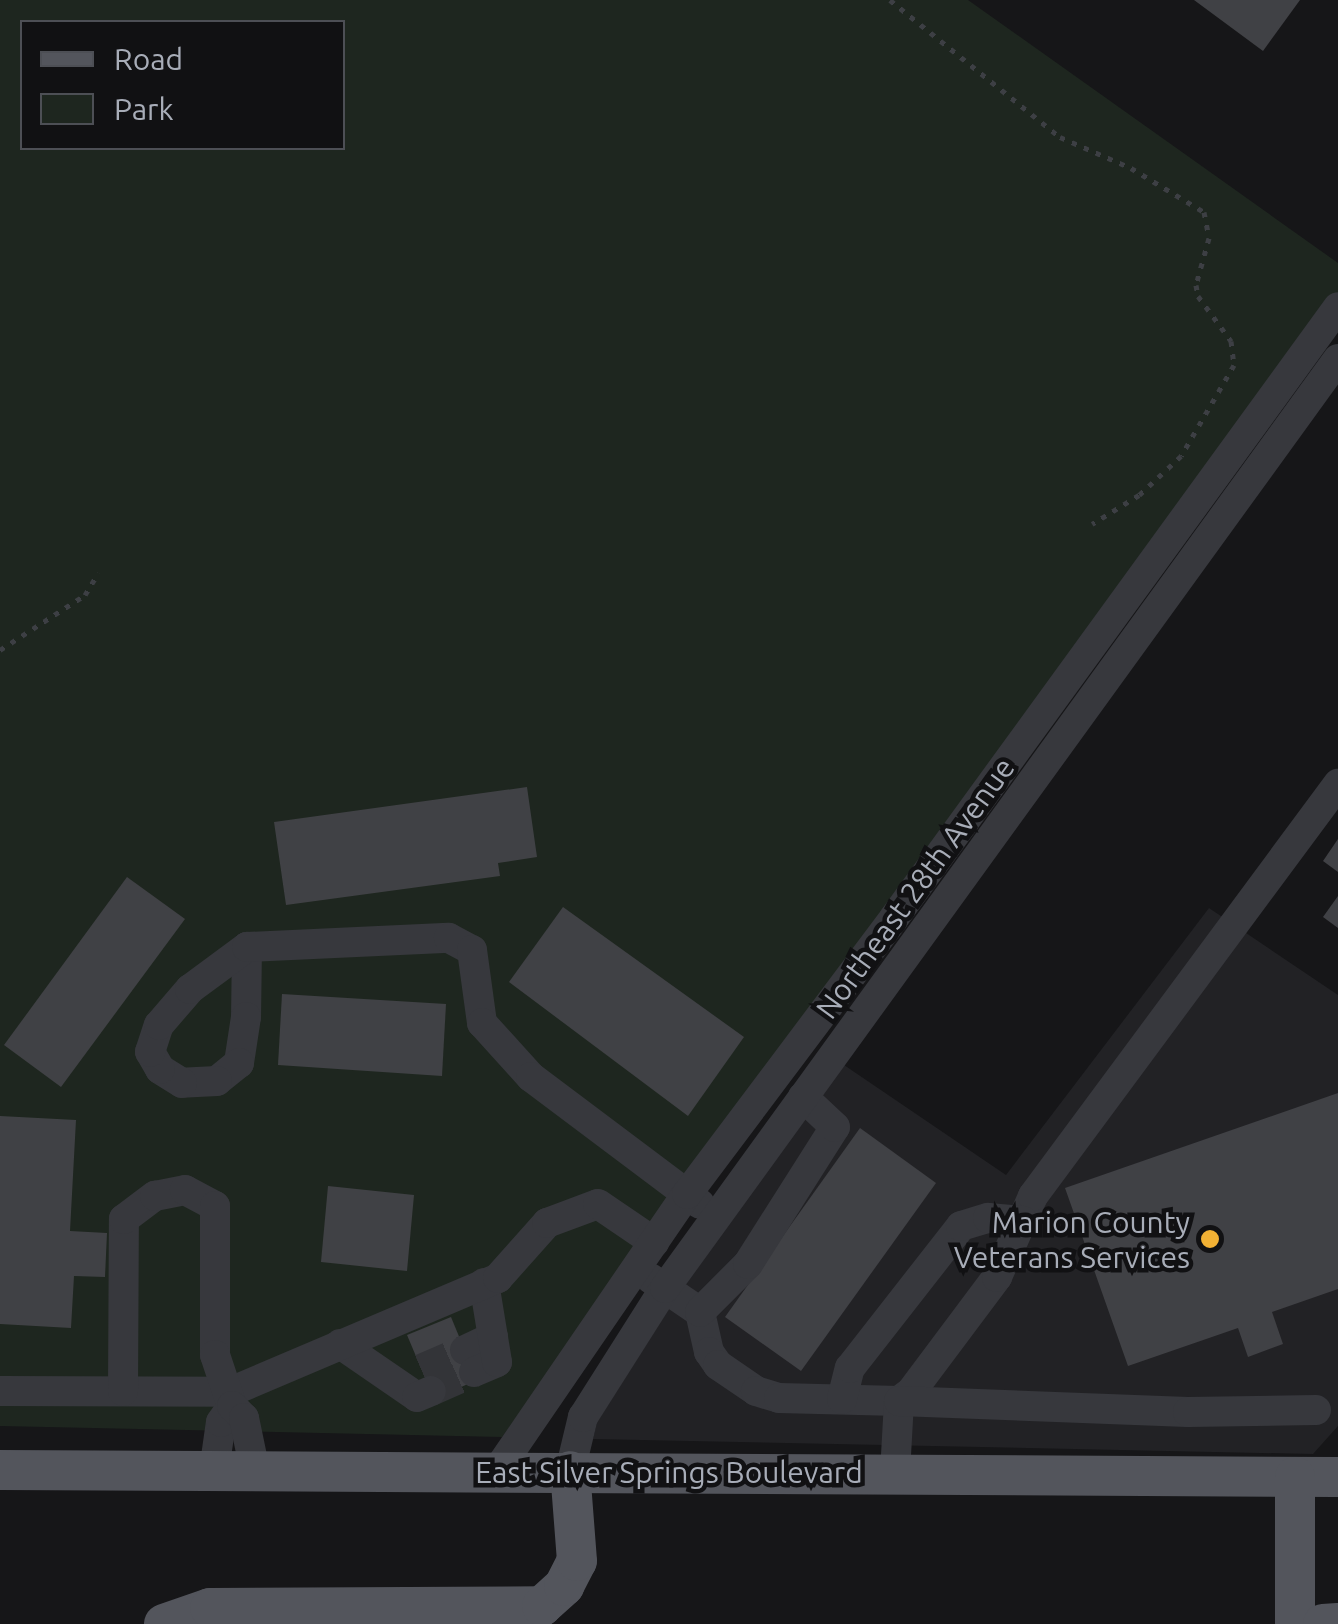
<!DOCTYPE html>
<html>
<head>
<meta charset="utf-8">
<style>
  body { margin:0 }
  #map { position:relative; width:1338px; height:1624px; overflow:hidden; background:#161618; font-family:Ubuntu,sans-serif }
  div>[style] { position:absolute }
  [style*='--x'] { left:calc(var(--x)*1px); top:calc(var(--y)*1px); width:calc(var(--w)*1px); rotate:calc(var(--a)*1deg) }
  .built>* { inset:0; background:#222225 }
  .green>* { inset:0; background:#1e261f }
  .building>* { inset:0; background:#404145 }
  .minor-tunnel>* { height:30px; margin-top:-15px; transform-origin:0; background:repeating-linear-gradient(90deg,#333438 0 30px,transparent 0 45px) }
  .path>* { height:5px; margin-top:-2.5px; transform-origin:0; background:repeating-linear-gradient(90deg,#3d3f44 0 5px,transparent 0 13px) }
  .minor>* { height:30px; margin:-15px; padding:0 15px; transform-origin:15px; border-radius:15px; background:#37383d }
  .major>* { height:40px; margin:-20px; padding:0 20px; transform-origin:20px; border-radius:20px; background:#53555c }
  .dots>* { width:28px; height:28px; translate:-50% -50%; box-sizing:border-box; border:5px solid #111113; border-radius:50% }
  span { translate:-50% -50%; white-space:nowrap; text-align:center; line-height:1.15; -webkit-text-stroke:9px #111113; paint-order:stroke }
  .street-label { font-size:30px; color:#a8adb8 }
  .poi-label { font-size:30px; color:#a8adb8 }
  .right { translate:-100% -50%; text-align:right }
  .legend { position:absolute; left:20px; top:20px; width:325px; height:130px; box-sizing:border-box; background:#111113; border:2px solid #4d4f55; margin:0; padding:12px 18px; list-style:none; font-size:30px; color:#a8adb8 }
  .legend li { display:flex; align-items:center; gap:20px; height:50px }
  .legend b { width:50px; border:2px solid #4d4f55 }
</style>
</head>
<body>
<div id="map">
  <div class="built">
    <i style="clip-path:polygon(1209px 908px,1338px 995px,1338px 1426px,1313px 1454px,593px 1439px,597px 1422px,677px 1296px,844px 1065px,1006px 1175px)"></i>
  </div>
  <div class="green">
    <i style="clip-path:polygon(evenodd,0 0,968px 0,1338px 263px,1338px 293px,502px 1437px,0 1426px,0 0,22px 22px,342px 22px,342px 148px,22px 148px,22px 22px)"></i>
  </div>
  <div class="building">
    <i style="clip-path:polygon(1194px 0,1300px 0,1263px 51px)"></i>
    <i style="clip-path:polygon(527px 787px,537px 857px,498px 863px,500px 876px,286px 905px,274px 822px)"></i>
    <i style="clip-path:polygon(1338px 839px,1338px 872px,1323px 861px)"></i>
    <i style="clip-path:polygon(127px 877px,185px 919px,61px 1087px,4px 1045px)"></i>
    <i style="clip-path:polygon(1338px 896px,1338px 928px,1323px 917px)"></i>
    <i style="clip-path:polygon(563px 907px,744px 1037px,688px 1116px,509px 982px)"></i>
    <i style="clip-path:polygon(282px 994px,446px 1004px,442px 1076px,278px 1065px)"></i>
    <i style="clip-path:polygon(1338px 1093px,1338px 1289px,1272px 1312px,1283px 1344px,1248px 1357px,1238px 1328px,1128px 1366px,1065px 1188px)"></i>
    <i style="clip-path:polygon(0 1116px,76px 1120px,70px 1231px,107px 1233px,105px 1277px,74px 1276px,71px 1328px,0 1324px)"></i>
    <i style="clip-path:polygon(860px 1128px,936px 1183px,801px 1371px,725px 1317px)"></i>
    <i style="clip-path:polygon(328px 1186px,414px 1195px,407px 1271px,321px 1262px)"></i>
    <i style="clip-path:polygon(451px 1317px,477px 1380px,434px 1399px,407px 1335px)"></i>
  </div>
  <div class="minor-tunnel">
    <i style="--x:421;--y:1369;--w:48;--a:-23.4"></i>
    <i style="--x:431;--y:1391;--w:47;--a:-23.8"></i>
  </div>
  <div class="path">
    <i style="--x:890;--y:0;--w:218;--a:38.9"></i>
    <i style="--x:1060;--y:137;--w:77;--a:23.6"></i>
    <i style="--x:1131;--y:168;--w:85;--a:31.1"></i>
    <i style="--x:1204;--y:212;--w:26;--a:79"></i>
    <i style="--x:1209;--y:238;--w:49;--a:105.5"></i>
    <i style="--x:1196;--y:285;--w:11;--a:80"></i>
    <i style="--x:1198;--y:296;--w:56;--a:53.7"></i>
    <i style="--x:1231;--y:341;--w:24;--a:83"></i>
    <i style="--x:1234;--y:365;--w:105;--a:120.2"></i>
    <i style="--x:1181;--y:456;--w:57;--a:137.1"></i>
    <i style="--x:1139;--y:495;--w:55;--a:148.3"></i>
    <i style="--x:0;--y:650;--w:101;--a:-32.9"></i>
    <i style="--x:85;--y:595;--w:26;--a:-59"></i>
  </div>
  <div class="minor">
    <i style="--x:247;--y:947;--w:70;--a:90.8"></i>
    <i style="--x:246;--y:1017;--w:47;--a:98.7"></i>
    <i style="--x:239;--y:1063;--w:28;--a:141"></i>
    <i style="--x:217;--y:1081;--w:35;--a:177"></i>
    <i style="--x:182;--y:1083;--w:26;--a:-148"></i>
    <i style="--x:160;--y:1069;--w:20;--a:-120"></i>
    <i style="--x:150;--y:1052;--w:28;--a:-72"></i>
    <i style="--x:159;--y:1025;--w:48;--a:-49.3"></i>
    <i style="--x:190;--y:989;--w:71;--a:-36.4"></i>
    <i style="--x:247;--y:947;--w:202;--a:-2.6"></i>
    <i style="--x:449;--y:938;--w:26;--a:28"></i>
    <i style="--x:472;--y:950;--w:74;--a:82.2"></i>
    <i style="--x:482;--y:1023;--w:73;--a:47.8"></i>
    <i style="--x:531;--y:1077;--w:211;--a:36.9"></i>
    <i style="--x:650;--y:1278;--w:60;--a:34.2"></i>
    <i style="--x:700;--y:1312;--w:41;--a:77.3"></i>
    <i style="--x:709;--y:1352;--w:16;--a:55"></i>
    <i style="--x:718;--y:1365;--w:46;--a:34.4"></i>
    <i style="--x:756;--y:1391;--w:24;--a:17"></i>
    <i style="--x:779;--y:1398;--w:120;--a:1.4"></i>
    <i style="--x:899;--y:1401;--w:15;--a:-37"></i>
    <i style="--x:911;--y:1392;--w:144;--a:-53.2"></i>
    <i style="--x:997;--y:1277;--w:89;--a:-66"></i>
    <i style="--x:1033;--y:1196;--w:513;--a:-53.49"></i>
    <i style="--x:700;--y:1312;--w:68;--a:-45"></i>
    <i style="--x:748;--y:1264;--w:162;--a:-57.6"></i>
    <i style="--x:835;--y:1127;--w:44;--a:-136.8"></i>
    <i style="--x:340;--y:1344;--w:93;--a:34.5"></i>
    <i style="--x:417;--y:1397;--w:15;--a:-23"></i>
    <i style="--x:465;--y:1350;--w:31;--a:-25"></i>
    <i style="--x:474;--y:1372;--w:25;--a:-23"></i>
    <i style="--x:497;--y:1362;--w:80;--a:-99.3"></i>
    <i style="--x:0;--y:1391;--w:230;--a:0.2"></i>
    <i style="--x:230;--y:1392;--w:291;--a:-23"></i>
    <i style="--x:498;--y:1278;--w:74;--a:-48.3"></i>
    <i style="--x:547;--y:1223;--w:54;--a:-20.4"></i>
    <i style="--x:598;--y:1204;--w:68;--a:34.2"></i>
    <i style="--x:123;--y:1391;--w:172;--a:-89.7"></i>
    <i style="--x:124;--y:1219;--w:39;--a:-37"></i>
    <i style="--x:155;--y:1196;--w:31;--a:-11"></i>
    <i style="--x:185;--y:1190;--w:34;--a:28"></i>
    <i style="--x:215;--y:1206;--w:149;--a:90"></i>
    <i style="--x:215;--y:1355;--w:54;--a:71.6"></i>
    <i style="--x:842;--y:1399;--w:32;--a:-76"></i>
    <i style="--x:850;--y:1368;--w:180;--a:-52"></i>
    <i style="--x:961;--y:1226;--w:28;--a:-17"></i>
    <i style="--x:988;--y:1218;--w:35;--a:5"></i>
    <i style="--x:214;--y:1471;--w:49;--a:-81.9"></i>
    <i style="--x:221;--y:1422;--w:19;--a:-55"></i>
    <i style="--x:232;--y:1406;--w:17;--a:45"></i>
    <i style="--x:244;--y:1418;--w:54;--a:78.3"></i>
    <i style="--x:497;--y:1471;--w:336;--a:-55.6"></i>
    <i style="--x:687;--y:1194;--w:345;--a:-53.1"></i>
    <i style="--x:894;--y:918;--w:755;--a:-53.99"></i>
    <i style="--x:570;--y:1471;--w:56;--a:-76.5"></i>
    <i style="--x:583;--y:1417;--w:153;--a:-57.6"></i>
    <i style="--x:665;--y:1288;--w:1147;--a:-54.08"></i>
    <i style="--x:895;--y:1473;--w:72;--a:-86.8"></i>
    <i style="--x:899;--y:1401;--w:289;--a:2.2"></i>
    <i style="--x:1188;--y:1412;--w:128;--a:-0.9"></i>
  </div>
  <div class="major">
    <i style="--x:0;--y:1470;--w:1338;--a:0.3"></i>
    <i style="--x:164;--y:1624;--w:49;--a:-19.2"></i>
    <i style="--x:210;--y:1608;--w:332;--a:-0.3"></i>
    <i style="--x:542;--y:1606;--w:30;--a:-42"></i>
    <i style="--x:564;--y:1586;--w:28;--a:-63"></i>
    <i style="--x:577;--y:1561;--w:90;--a:-94.4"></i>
    <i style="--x:1295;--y:1624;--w:147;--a:-90"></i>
    <i style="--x:1323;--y:1624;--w:15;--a:-4"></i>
  </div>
  <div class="dots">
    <i style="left:1210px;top:1239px;background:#f2b134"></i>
  </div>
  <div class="street-label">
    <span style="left:915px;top:888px;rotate:-54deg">Northeast 28th Avenue</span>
    <span style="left:669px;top:1472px">East Silver Springs Boulevard</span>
  </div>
  <div class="poi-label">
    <span class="right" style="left:1190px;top:1239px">Marion County<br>Veterans Services</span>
  </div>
  <ul class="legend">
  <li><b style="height:12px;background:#53555c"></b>Road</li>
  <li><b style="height:28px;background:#1e261f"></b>Park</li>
  </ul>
</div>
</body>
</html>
